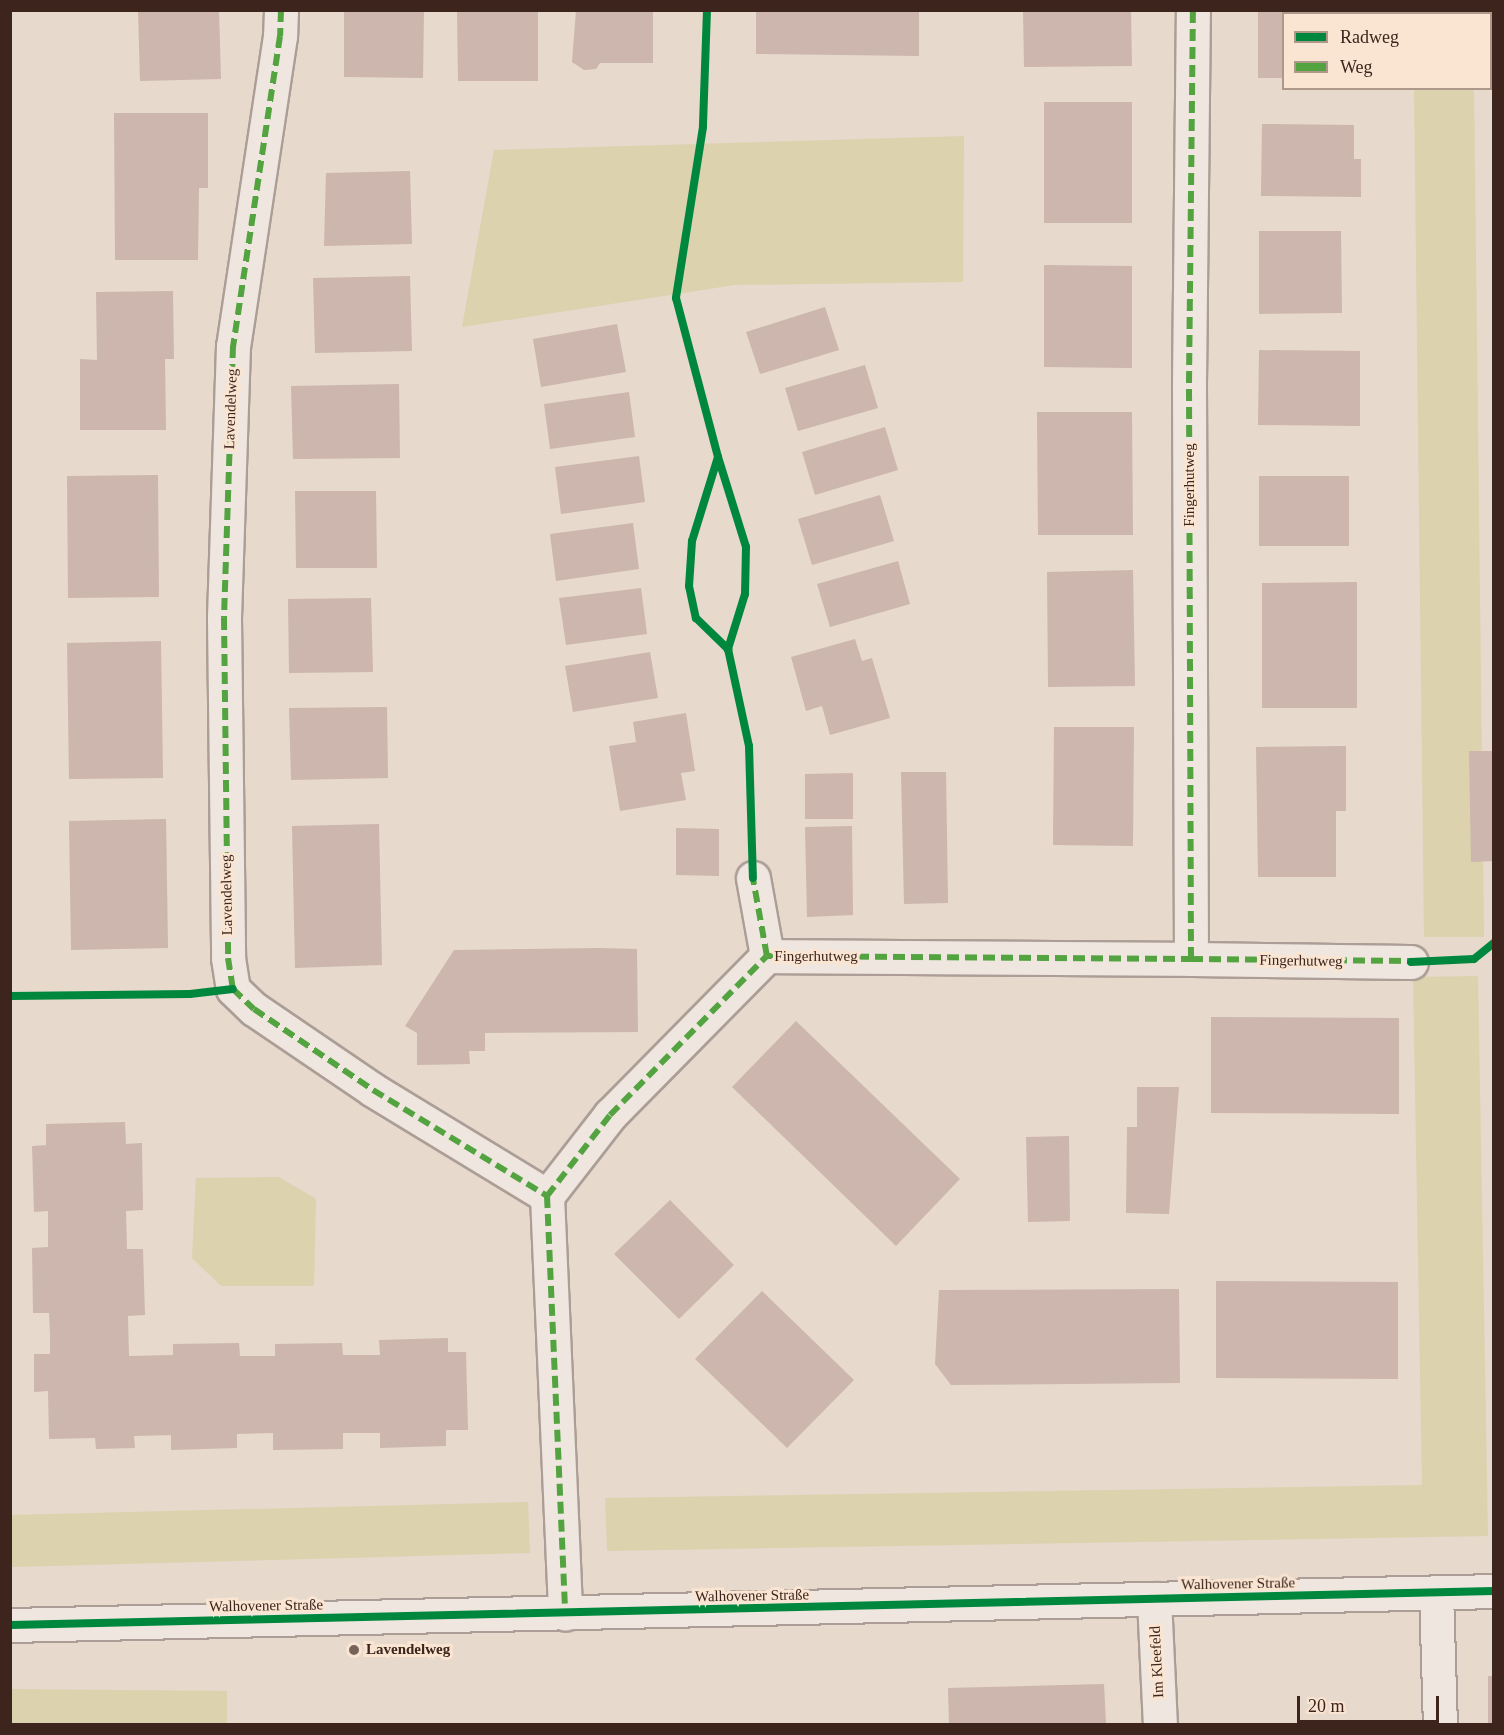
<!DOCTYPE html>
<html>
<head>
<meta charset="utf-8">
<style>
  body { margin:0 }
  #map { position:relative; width:1504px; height:1735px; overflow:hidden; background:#e7d9cc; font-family:"Times New Roman",serif }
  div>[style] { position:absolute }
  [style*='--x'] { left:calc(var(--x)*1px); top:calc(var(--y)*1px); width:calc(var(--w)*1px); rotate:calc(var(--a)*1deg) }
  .green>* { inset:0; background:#dcd2ad }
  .building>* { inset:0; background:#ccb6ad }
  .roads { filter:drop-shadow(2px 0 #ac9e96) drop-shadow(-2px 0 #ac9e96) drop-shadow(0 2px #ac9e96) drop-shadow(0 -2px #ac9e96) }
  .minor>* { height:33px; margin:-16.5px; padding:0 16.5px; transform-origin:16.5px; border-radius:16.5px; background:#efe7df }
  .quiet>* { height:6px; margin-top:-3px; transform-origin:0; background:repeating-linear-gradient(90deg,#54a341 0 12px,transparent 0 18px) }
  .cycleway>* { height:8px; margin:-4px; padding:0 4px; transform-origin:4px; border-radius:4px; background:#00873e }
  .dots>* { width:16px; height:16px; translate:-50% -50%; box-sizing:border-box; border:3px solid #f9e5d1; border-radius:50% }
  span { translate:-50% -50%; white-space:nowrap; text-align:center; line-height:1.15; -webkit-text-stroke:6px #f9e5d1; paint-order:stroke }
  .street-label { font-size:15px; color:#3d241c }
  .poi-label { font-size:15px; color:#3d241c; font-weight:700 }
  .left { translate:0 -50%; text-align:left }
  .frame { position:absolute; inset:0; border:12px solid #3d241c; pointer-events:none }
  .legend { position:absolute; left:1282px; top:12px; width:210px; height:78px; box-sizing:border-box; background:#f9e5d1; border:2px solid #ae9889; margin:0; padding:8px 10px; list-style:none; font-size:18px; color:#3d241c }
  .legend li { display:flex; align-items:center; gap:12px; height:30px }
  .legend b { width:30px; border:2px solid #ae9889 }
  .scale { position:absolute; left:1297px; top:1696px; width:142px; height:27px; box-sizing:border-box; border:3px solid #3d241c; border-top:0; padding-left:8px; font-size:18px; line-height:21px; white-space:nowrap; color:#3d241c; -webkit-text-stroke:4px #f9e5d1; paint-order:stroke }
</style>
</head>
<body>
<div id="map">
  <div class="green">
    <i style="clip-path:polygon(1413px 11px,1473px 11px,1473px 13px,1413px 13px)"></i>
    <i style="clip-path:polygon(1414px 89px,1474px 89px,1484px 937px,1424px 937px)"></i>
    <i style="clip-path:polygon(964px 136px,963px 282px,735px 285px,462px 327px,494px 150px)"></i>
    <i style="clip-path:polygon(1478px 976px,1488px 1536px,607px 1551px,605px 1498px,1422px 1485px,1413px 977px)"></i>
    <i style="clip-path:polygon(279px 1177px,316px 1199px,314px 1286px,221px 1286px,192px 1258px,196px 1178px)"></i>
    <i style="clip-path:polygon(528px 1502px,530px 1553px,11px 1567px,11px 1515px)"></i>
    <i style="clip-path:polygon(11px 1689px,227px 1691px,227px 1724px,11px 1724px)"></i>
  </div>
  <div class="building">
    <i style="clip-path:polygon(138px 10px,219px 10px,221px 79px,140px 81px)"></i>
    <i style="clip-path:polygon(344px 10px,424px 10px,423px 78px,344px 77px)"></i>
    <i style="clip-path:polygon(457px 10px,538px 10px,538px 81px,458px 81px)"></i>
    <i style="clip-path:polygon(576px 10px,653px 10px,653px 63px,600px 63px,596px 69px,584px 70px,572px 62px)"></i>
    <i style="clip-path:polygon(756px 10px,919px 10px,919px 56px,756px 54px)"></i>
    <i style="clip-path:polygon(1023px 10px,1131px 10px,1132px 66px,1024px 67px)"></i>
    <i style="clip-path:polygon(1258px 10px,1340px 10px,1340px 14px,1284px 14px,1284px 78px,1258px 78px)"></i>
    <i style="clip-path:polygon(1044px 102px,1132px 102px,1132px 223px,1044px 223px)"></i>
    <i style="clip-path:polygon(114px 113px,208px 113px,208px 188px,199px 188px,198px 260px,115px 260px)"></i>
    <i style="clip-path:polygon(1262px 124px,1354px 125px,1354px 159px,1361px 159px,1361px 197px,1261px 196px)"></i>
    <i style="clip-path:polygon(410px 171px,412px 244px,324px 246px,326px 173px)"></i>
    <i style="clip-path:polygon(1259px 231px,1341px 231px,1342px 313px,1259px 314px)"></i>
    <i style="clip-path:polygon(1044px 265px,1132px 266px,1132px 368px,1044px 367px)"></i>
    <i style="clip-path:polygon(410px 276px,412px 351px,315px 353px,313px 278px)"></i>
    <i style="clip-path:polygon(173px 291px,174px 359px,165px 359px,166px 430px,80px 430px,80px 359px,97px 360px,96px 292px)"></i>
    <i style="clip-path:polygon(825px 307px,839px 350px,760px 374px,746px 332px)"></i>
    <i style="clip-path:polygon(617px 324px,626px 372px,541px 387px,533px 339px)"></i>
    <i style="clip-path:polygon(1259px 350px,1360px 351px,1360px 426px,1258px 425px)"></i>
    <i style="clip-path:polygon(865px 365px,878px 408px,798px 431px,785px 388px)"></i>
    <i style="clip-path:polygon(399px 384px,400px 458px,293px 459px,291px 386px)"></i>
    <i style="clip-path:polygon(629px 392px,635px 437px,550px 449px,544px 404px)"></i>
    <i style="clip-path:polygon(1037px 412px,1132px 412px,1133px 535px,1038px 535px)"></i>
    <i style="clip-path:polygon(885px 427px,898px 470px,815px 495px,802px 452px)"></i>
    <i style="clip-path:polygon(639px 456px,645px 502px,561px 514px,555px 467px)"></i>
    <i style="clip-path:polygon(158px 475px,159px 597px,68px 598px,67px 476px)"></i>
    <i style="clip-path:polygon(1259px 476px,1349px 476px,1349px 546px,1259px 546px)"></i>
    <i style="clip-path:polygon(295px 491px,376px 491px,377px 568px,296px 568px)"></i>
    <i style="clip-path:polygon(880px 495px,894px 541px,812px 565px,798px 519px)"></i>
    <i style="clip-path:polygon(633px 523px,639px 569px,556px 581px,550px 534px)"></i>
    <i style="clip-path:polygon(898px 561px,910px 604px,830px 627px,817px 584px)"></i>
    <i style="clip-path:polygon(1133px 570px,1135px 686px,1048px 687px,1047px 572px)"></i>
    <i style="clip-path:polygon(1357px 582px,1357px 708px,1262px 708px,1262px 583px)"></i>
    <i style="clip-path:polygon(641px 588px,647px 634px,566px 645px,559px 598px)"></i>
    <i style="clip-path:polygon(371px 598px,373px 672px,289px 673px,288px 599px)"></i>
    <i style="clip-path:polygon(855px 639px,862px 661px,872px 658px,890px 718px,830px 735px,822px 706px,806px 711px,791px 657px)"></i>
    <i style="clip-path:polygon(161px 641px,163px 778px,69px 779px,67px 643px)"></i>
    <i style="clip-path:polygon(650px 652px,658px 698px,573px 712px,565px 666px)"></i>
    <i style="clip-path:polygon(387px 707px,388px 778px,291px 780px,289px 708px)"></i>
    <i style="clip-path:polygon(686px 713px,695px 771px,681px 773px,686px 800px,620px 811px,609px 746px,636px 742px,633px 722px)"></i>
    <i style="clip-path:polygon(1054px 727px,1134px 727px,1133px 846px,1053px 845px)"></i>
    <i style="clip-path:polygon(1346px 746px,1346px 811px,1336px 811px,1336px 877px,1258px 877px,1256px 747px)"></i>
    <i style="clip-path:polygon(1469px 751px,1494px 751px,1494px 861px,1471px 862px)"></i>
    <i style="clip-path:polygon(901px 772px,946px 772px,948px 903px,904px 904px)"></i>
    <i style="clip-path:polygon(853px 773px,853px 819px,805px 819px,805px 774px)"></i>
    <i style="clip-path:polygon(166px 819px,168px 948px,71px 950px,69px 821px)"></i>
    <i style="clip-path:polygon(379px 824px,382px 965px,295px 968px,292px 826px)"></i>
    <i style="clip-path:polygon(852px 826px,853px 915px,807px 917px,805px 827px)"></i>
    <i style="clip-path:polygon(676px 828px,719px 829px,719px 876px,676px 875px)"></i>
    <i style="clip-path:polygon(599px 948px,637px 949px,638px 1032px,485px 1033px,485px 1051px,469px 1051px,470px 1064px,417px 1065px,417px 1033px,405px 1026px,454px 950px)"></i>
    <i style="clip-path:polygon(1211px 1017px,1399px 1018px,1399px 1114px,1211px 1113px)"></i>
    <i style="clip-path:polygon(796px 1021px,960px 1179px,896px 1246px,732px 1087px)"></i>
    <i style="clip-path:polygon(1137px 1087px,1179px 1087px,1169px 1214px,1126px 1213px,1127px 1127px,1137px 1127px)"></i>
    <i style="clip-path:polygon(125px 1122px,126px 1144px,142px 1143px,143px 1210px,126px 1211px,127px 1249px,143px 1249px,145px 1315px,128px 1316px,129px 1356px,173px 1355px,173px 1344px,239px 1343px,240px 1356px,275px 1356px,275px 1344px,342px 1343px,343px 1355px,380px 1355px,379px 1340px,448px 1338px,448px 1352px,466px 1352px,468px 1430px,446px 1430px,446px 1446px,380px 1448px,380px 1433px,343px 1433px,343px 1449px,273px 1450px,273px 1433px,237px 1434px,237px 1448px,171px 1450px,171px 1435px,134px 1436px,135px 1448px,96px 1449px,95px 1438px,49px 1439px,48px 1391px,34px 1392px,34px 1354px,50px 1354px,50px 1335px,49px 1313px,33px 1313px,32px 1248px,48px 1247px,48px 1211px,34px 1212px,32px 1146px,46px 1145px,46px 1124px)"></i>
    <i style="clip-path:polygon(1069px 1136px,1070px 1221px,1028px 1222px,1026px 1137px)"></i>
    <i style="clip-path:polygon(670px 1200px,734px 1265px,679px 1319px,614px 1254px)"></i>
    <i style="clip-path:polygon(1216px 1281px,1398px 1282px,1398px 1379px,1216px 1378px)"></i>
    <i style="clip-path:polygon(1179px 1289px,1180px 1383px,951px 1385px,935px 1364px,939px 1290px)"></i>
    <i style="clip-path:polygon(762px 1291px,854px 1380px,787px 1448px,695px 1359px)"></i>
    <i style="clip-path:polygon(1488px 1676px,1494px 1676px,1494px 1724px,1488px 1724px)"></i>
    <i style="clip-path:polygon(1104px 1684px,1106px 1724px,949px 1724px,948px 1688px)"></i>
  </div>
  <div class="roads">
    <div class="minor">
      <i style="--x:281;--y:10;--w:26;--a:92"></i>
      <i style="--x:280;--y:36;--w:314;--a:98.6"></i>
      <i style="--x:233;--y:346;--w:272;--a:91.9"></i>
      <i style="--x:224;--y:618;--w:340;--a:89.3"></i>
      <i style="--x:228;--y:958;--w:31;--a:81"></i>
      <i style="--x:233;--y:989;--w:29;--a:44"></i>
      <i style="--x:254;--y:1009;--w:144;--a:34.2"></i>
      <i style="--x:373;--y:1090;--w:204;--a:31.3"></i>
      <i style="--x:547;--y:1196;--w:418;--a:87.5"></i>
      <i style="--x:753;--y:878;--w:79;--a:79.8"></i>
      <i style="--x:1191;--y:959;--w:220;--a:0.8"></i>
      <i style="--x:547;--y:1196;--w:103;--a:-52.1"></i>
      <i style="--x:610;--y:1115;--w:223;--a:-45.4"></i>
      <i style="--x:767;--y:956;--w:424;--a:0.4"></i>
      <i style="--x:1191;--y:959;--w:576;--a:-90.2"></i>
      <i style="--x:1189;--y:383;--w:373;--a:-89.4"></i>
      <i style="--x:1436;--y:1592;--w:132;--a:88.3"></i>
      <i style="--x:1154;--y:1599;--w:125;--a:87.3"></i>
      <i style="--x:10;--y:1625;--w:1484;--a:-1.31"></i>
    </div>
  </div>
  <div class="quiet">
    <i style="--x:281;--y:10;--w:26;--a:92"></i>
    <i style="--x:280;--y:36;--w:314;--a:98.6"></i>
    <i style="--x:233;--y:346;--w:272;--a:91.9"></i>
    <i style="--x:224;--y:618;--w:340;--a:89.3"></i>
    <i style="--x:228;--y:958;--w:31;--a:81"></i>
    <i style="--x:233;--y:989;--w:29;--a:44"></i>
    <i style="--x:254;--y:1009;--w:144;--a:34.2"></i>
    <i style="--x:373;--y:1090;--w:204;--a:31.3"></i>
    <i style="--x:547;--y:1196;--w:418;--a:87.5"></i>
    <i style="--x:752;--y:873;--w:84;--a:79.8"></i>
    <i style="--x:1191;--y:959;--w:225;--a:0.5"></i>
    <i style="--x:547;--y:1196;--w:103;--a:-52.1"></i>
    <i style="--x:610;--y:1115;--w:223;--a:-45.4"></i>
    <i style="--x:767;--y:956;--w:424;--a:0.4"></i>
    <i style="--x:1191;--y:959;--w:576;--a:-90.2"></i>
    <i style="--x:1189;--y:383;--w:373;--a:-89.4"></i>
  </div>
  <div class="cycleway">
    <i style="--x:707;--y:10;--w:117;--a:92"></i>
    <i style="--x:703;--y:127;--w:173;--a:99"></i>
    <i style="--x:676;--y:298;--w:164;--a:75.2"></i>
    <i style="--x:718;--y:457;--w:94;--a:72.7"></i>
    <i style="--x:746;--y:547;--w:47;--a:91.2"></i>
    <i style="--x:745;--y:594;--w:58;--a:107.2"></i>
    <i style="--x:728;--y:649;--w:99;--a:77.8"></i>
    <i style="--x:749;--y:746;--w:132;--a:88.3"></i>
    <i style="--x:718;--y:457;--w:88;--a:107.2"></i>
    <i style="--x:692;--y:541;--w:45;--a:93.8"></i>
    <i style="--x:689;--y:586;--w:33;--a:78"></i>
    <i style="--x:696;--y:618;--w:45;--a:44.1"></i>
    <i style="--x:1411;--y:962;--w:63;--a:-2.7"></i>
    <i style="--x:1474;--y:959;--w:26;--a:-39"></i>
    <i style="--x:10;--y:996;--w:180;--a:-0.6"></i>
    <i style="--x:190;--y:994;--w:43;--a:-6.6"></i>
    <i style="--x:10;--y:1625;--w:1484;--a:-1.31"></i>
  </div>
  <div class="dots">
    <i style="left:354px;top:1650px;background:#78635a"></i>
  </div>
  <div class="street-label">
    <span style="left:231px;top:409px;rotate:-88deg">Lavendelweg</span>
    <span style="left:1190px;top:485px;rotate:-90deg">Fingerhutweg</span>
    <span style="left:227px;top:895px;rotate:-91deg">Lavendelweg</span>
    <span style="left:816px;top:957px">Fingerhutweg</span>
    <span style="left:1301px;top:961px;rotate:1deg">Fingerhutweg</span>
    <span style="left:1238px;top:1584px;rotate:-1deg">Walhovener Straße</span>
    <span style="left:752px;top:1596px;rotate:-1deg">Walhovener Straße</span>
    <span style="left:266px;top:1606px;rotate:-1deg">Walhovener Straße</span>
    <span style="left:1157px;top:1662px;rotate:-93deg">Im Kleefeld</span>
  </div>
  <div class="poi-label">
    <span class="left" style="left:366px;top:1650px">Lavendelweg</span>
  </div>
  <div class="frame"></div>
  <ul class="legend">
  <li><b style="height:8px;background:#00873e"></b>Radweg</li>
  <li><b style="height:8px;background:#54a341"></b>Weg</li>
  </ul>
  <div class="scale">20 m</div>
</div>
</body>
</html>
